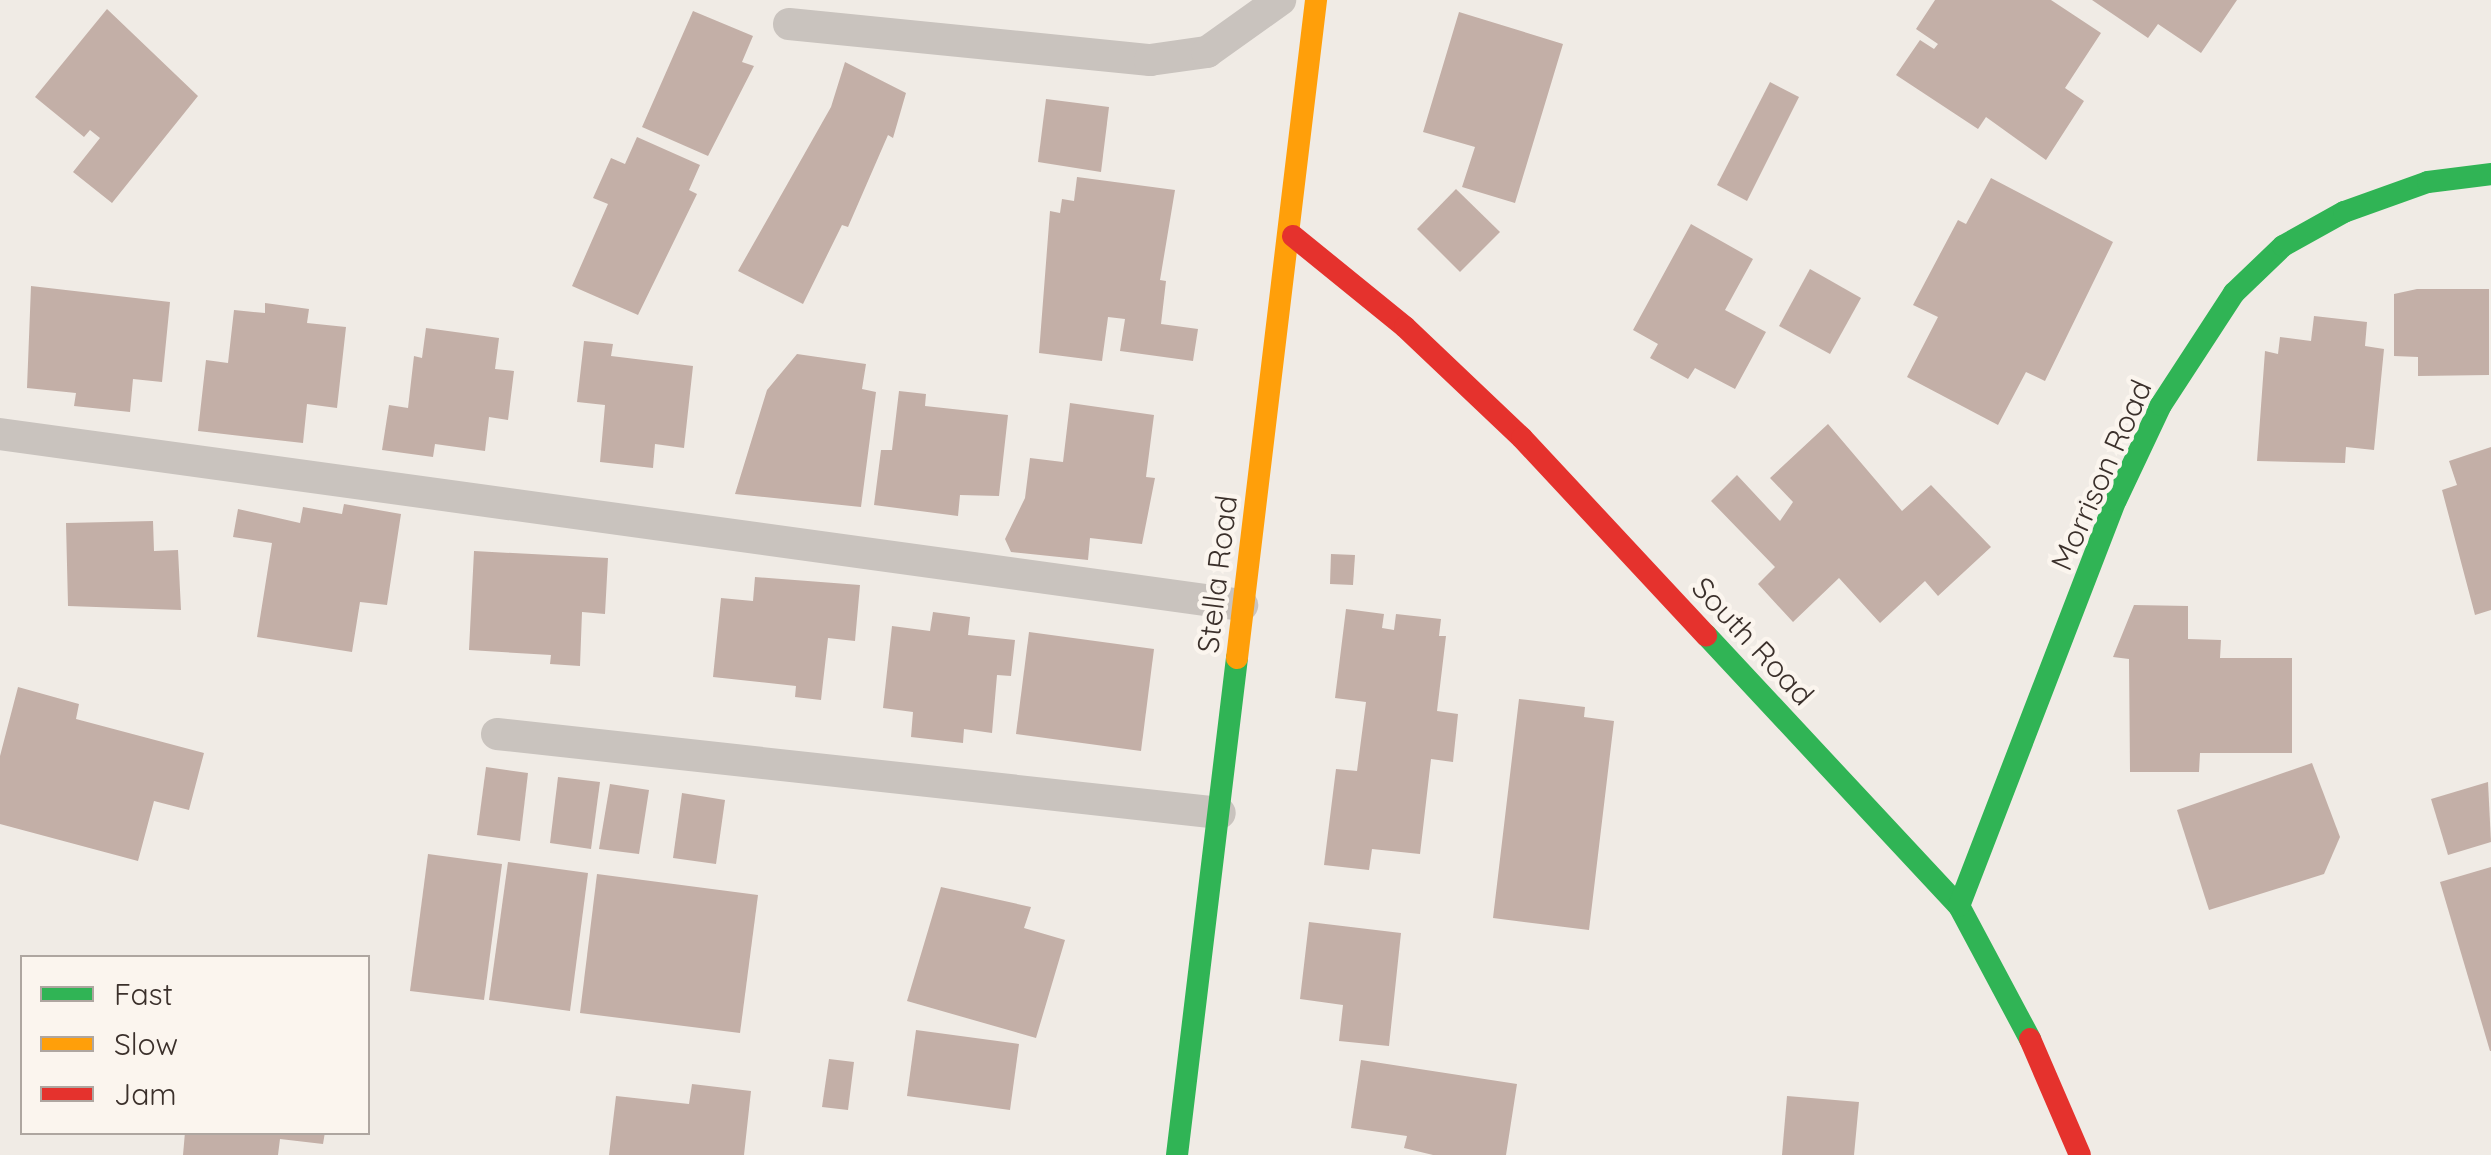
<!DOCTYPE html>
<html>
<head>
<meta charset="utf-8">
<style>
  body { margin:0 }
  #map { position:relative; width:2491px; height:1155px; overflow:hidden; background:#f0ebe5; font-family:Quicksand,sans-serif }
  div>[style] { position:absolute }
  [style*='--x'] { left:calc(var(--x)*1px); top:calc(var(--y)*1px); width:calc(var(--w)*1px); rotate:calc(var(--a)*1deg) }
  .building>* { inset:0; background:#c3afa7 }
  .lane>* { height:32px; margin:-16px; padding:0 16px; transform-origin:16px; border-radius:16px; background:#c9c3be }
  .fast>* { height:22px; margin:-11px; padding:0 11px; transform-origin:11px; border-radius:11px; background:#30b455 }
  .slow>* { height:22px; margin:-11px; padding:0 11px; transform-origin:11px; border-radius:11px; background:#ff9f0a }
  .jam>* { height:22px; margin:-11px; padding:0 11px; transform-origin:11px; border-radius:11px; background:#e5322d }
  span { translate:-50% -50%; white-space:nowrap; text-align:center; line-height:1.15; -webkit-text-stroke:9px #fbf5ee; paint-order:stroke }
  .street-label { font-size:30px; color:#3b302b }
  .legend { position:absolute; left:20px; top:955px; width:350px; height:180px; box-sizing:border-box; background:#fbf5ee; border:2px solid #aea6a0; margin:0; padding:12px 18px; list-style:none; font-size:30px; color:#3b302b }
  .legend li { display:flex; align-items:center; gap:20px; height:50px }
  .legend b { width:50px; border:2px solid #aea6a0 }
</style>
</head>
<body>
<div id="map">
  <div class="building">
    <i style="clip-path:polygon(1935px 0,2051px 0,2101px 33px,2065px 88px,2084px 101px,2046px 160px,1986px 117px,1978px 129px,1896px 75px,1920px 40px,1934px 49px,1938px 44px,1916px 29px)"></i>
    <i style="clip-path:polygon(2092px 0,2237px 0,2201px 53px,2158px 24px,2148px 38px)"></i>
    <i style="clip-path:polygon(107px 9px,198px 96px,112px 203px,73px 172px,100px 138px,90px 130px,84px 137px,35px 97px)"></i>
    <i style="clip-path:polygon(693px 11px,753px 36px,742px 62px,754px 66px,708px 156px,642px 127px)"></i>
    <i style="clip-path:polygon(1459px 12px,1563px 44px,1515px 203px,1462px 187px,1475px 147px,1423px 132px)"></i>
    <i style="clip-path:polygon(845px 62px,906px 93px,893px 138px,888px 135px,848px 227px,842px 225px,803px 304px,738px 271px,831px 107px)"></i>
    <i style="clip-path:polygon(1770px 82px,1799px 97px,1747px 201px,1717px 185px)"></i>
    <i style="clip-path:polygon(1046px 99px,1109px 107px,1101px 172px,1038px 162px)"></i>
    <i style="clip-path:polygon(637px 137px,700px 165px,689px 190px,697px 194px,638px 315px,572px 286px,608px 204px,593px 198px,611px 158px,625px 164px)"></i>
    <i style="clip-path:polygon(1077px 177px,1175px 190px,1160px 280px,1166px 281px,1161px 324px,1198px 329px,1193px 361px,1120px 351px,1125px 319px,1108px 317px,1102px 361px,1039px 353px,1050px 211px,1060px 213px,1062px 199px,1074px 201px)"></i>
    <i style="clip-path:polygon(1991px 178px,2113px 242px,2045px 381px,2026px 372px,1998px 425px,1907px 377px,1938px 317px,1913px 305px,1958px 220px,1966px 224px)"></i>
    <i style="clip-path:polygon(1456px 189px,1500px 232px,1460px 272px,1417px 229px)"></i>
    <i style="clip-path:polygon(1691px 224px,1753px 259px,1725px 310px,1766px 332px,1735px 389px,1695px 368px,1688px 379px,1650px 358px,1658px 344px,1633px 330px)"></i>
    <i style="clip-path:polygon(1810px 269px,1861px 298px,1830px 354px,1779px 326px)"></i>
    <i style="clip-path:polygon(31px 286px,170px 302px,162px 382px,133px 379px,130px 412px,74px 406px,76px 393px,27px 388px)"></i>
    <i style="clip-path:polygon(2417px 289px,2489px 289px,2489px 375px,2418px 376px,2418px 357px,2394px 356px,2394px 294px)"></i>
    <i style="clip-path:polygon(265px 303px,309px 309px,307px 323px,346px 327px,337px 408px,307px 404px,303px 443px,198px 431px,206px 360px,228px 363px,234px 310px,265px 313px)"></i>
    <i style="clip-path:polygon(2314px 316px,2367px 322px,2365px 346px,2384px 349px,2374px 450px,2346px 447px,2345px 463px,2257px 461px,2265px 351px,2278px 354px,2280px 337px,2311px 341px)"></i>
    <i style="clip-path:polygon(426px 328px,499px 338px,495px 369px,514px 371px,508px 420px,489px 417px,485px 451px,435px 444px,433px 457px,382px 450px,389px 405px,408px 408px,414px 356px,422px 358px)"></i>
    <i style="clip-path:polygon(584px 341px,613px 344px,611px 356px,693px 366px,684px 448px,655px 444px,653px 468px,600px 462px,605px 405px,577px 402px)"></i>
    <i style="clip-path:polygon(797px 354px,866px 364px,862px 389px,876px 392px,861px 507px,735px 494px,767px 390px)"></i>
    <i style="clip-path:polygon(899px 391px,926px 394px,925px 406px,1008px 415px,999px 496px,960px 495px,958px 516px,874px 505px,881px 450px,892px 450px)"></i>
    <i style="clip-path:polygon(1070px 403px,1154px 415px,1146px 477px,1155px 478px,1142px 544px,1090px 538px,1088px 560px,1011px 552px,1005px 539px,1025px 498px,1030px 458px,1063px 462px)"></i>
    <i style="clip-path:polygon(1828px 424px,1902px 511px,1931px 485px,1991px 547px,1938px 596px,1925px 581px,1880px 623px,1839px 578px,1793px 622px,1758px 584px,1775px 567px,1711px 501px,1737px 475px,1780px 521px,1793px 502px,1770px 478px)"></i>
    <i style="clip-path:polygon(2491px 447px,2491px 610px,2475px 615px,2442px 490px,2457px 485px,2449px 461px)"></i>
    <i style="clip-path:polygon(344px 504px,401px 514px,387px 605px,360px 602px,352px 652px,257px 637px,272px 543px,233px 537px,238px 509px,300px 523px,303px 507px,342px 514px)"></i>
    <i style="clip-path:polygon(153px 521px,154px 551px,178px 550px,181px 610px,68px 606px,66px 523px)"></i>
    <i style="clip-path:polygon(474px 551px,608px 558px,605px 614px,582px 612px,580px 666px,550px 664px,551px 655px,469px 650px)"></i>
    <i style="clip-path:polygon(1331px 554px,1355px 555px,1353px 585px,1330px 584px)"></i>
    <i style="clip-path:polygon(755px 577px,860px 585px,855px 641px,828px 638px,821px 700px,795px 697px,796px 686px,713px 677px,721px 598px,753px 601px)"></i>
    <i style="clip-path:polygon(2134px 605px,2188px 606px,2188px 639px,2221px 640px,2220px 658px,2292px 658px,2292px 753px,2200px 753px,2199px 772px,2130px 772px,2129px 659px,2113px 657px)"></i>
    <i style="clip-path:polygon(1346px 609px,1384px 614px,1382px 628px,1394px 630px,1396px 614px,1441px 619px,1439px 636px,1446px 636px,1437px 711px,1458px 714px,1453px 762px,1431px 759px,1420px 854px,1372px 849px,1369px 870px,1324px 865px,1336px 769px,1357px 771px,1366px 702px,1335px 698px)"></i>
    <i style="clip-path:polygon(933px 612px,970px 617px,968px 635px,1015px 640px,1011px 676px,997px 675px,992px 733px,964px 729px,963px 743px,911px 737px,913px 712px,883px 708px,892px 626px,930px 631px)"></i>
    <i style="clip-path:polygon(1029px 632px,1154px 649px,1141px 751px,1016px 734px)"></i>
    <i style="clip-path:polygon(18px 687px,79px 704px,76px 719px,204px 753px,189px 810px,154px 801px,138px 861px,0 824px,0 756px)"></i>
    <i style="clip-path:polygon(1519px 699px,1585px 707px,1584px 717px,1614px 721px,1589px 930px,1493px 918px)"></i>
    <i style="clip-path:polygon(2312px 763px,2340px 837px,2324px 874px,2209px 910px,2177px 810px)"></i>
    <i style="clip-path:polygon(486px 767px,528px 773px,520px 841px,477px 835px)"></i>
    <i style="clip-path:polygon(558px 777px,600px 782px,591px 849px,550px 843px)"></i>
    <i style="clip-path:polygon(2488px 782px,2491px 842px,2448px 855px,2431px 799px)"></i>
    <i style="clip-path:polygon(610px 784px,649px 790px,639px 854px,599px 849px)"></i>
    <i style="clip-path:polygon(682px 793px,725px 800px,716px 864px,673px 858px)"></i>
    <i style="clip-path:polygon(428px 854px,502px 864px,484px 1000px,410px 991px)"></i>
    <i style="clip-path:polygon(508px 862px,588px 873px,570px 1011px,489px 1000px)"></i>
    <i style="clip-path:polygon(2491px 867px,2491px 1051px,2490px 1051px,2440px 882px)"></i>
    <i style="clip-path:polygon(597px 874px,758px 895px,740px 1033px,580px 1013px)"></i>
    <i style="clip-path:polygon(941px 887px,1031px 907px,1024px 928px,1065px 940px,1036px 1038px,907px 1001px)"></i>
    <i style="clip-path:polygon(1309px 922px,1401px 933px,1389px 1046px,1339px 1041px,1343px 1005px,1300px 999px)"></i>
    <i style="clip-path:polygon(916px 1030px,1019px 1044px,1010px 1110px,907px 1096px)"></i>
    <i style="clip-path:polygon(829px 1059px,854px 1062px,848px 1110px,822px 1107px)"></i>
    <i style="clip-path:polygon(1361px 1060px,1517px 1084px,1506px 1155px,1433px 1155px,1404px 1148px,1407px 1136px,1351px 1128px)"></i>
    <i style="clip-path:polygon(692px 1084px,751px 1091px,744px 1155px,609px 1155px,616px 1096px,689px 1104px)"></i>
    <i style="clip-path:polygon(1787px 1096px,1859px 1102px,1854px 1155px,1782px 1155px)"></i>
    <i style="clip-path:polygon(185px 1132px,325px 1132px,323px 1144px,280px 1139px,278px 1155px,183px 1155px)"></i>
  </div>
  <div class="lane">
    <i style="--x:789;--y:24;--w:363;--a:5.7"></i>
    <i style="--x:1150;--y:60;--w:58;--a:-8"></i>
    <i style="--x:1207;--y:52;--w:90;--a:-35.5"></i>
    <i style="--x:0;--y:434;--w:1254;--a:7.84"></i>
    <i style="--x:497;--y:734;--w:727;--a:6.24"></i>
  </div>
  <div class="fast">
    <i style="--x:1706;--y:635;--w:371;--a:47"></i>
    <i style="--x:1959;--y:906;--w:151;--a:61.9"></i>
    <i style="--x:1959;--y:906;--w:435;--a:-68.9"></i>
    <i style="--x:2116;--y:500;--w:105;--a:-64.7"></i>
    <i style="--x:2161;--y:405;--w:134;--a:-56.9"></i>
    <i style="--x:2234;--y:293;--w:68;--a:-43.8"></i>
    <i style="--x:2283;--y:246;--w:70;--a:-29.1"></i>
    <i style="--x:2344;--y:212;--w:89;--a:-19.7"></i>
    <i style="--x:2428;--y:182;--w:64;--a:-7.2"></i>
    <i style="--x:1177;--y:1155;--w:501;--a:-83.12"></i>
  </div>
  <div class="slow">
    <i style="--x:1237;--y:658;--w:663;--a:-83.15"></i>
  </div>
  <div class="jam">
    <i style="--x:1293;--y:236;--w:144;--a:39.1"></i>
    <i style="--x:1405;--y:327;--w:161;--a:43.5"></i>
    <i style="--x:1522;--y:438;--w:270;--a:47"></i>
    <i style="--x:2030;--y:1039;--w:126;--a:66.7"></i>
  </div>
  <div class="street-label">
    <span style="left:2101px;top:475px;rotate:-66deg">Morrison Road</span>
    <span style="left:1217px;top:574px;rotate:-83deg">Stella Road</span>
    <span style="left:1753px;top:641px;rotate:47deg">South Road</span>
  </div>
  <ul class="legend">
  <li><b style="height:12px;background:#30b455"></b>Fast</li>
  <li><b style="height:12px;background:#ff9f0a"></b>Slow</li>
  <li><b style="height:12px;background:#e5322d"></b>Jam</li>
  </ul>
</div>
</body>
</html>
